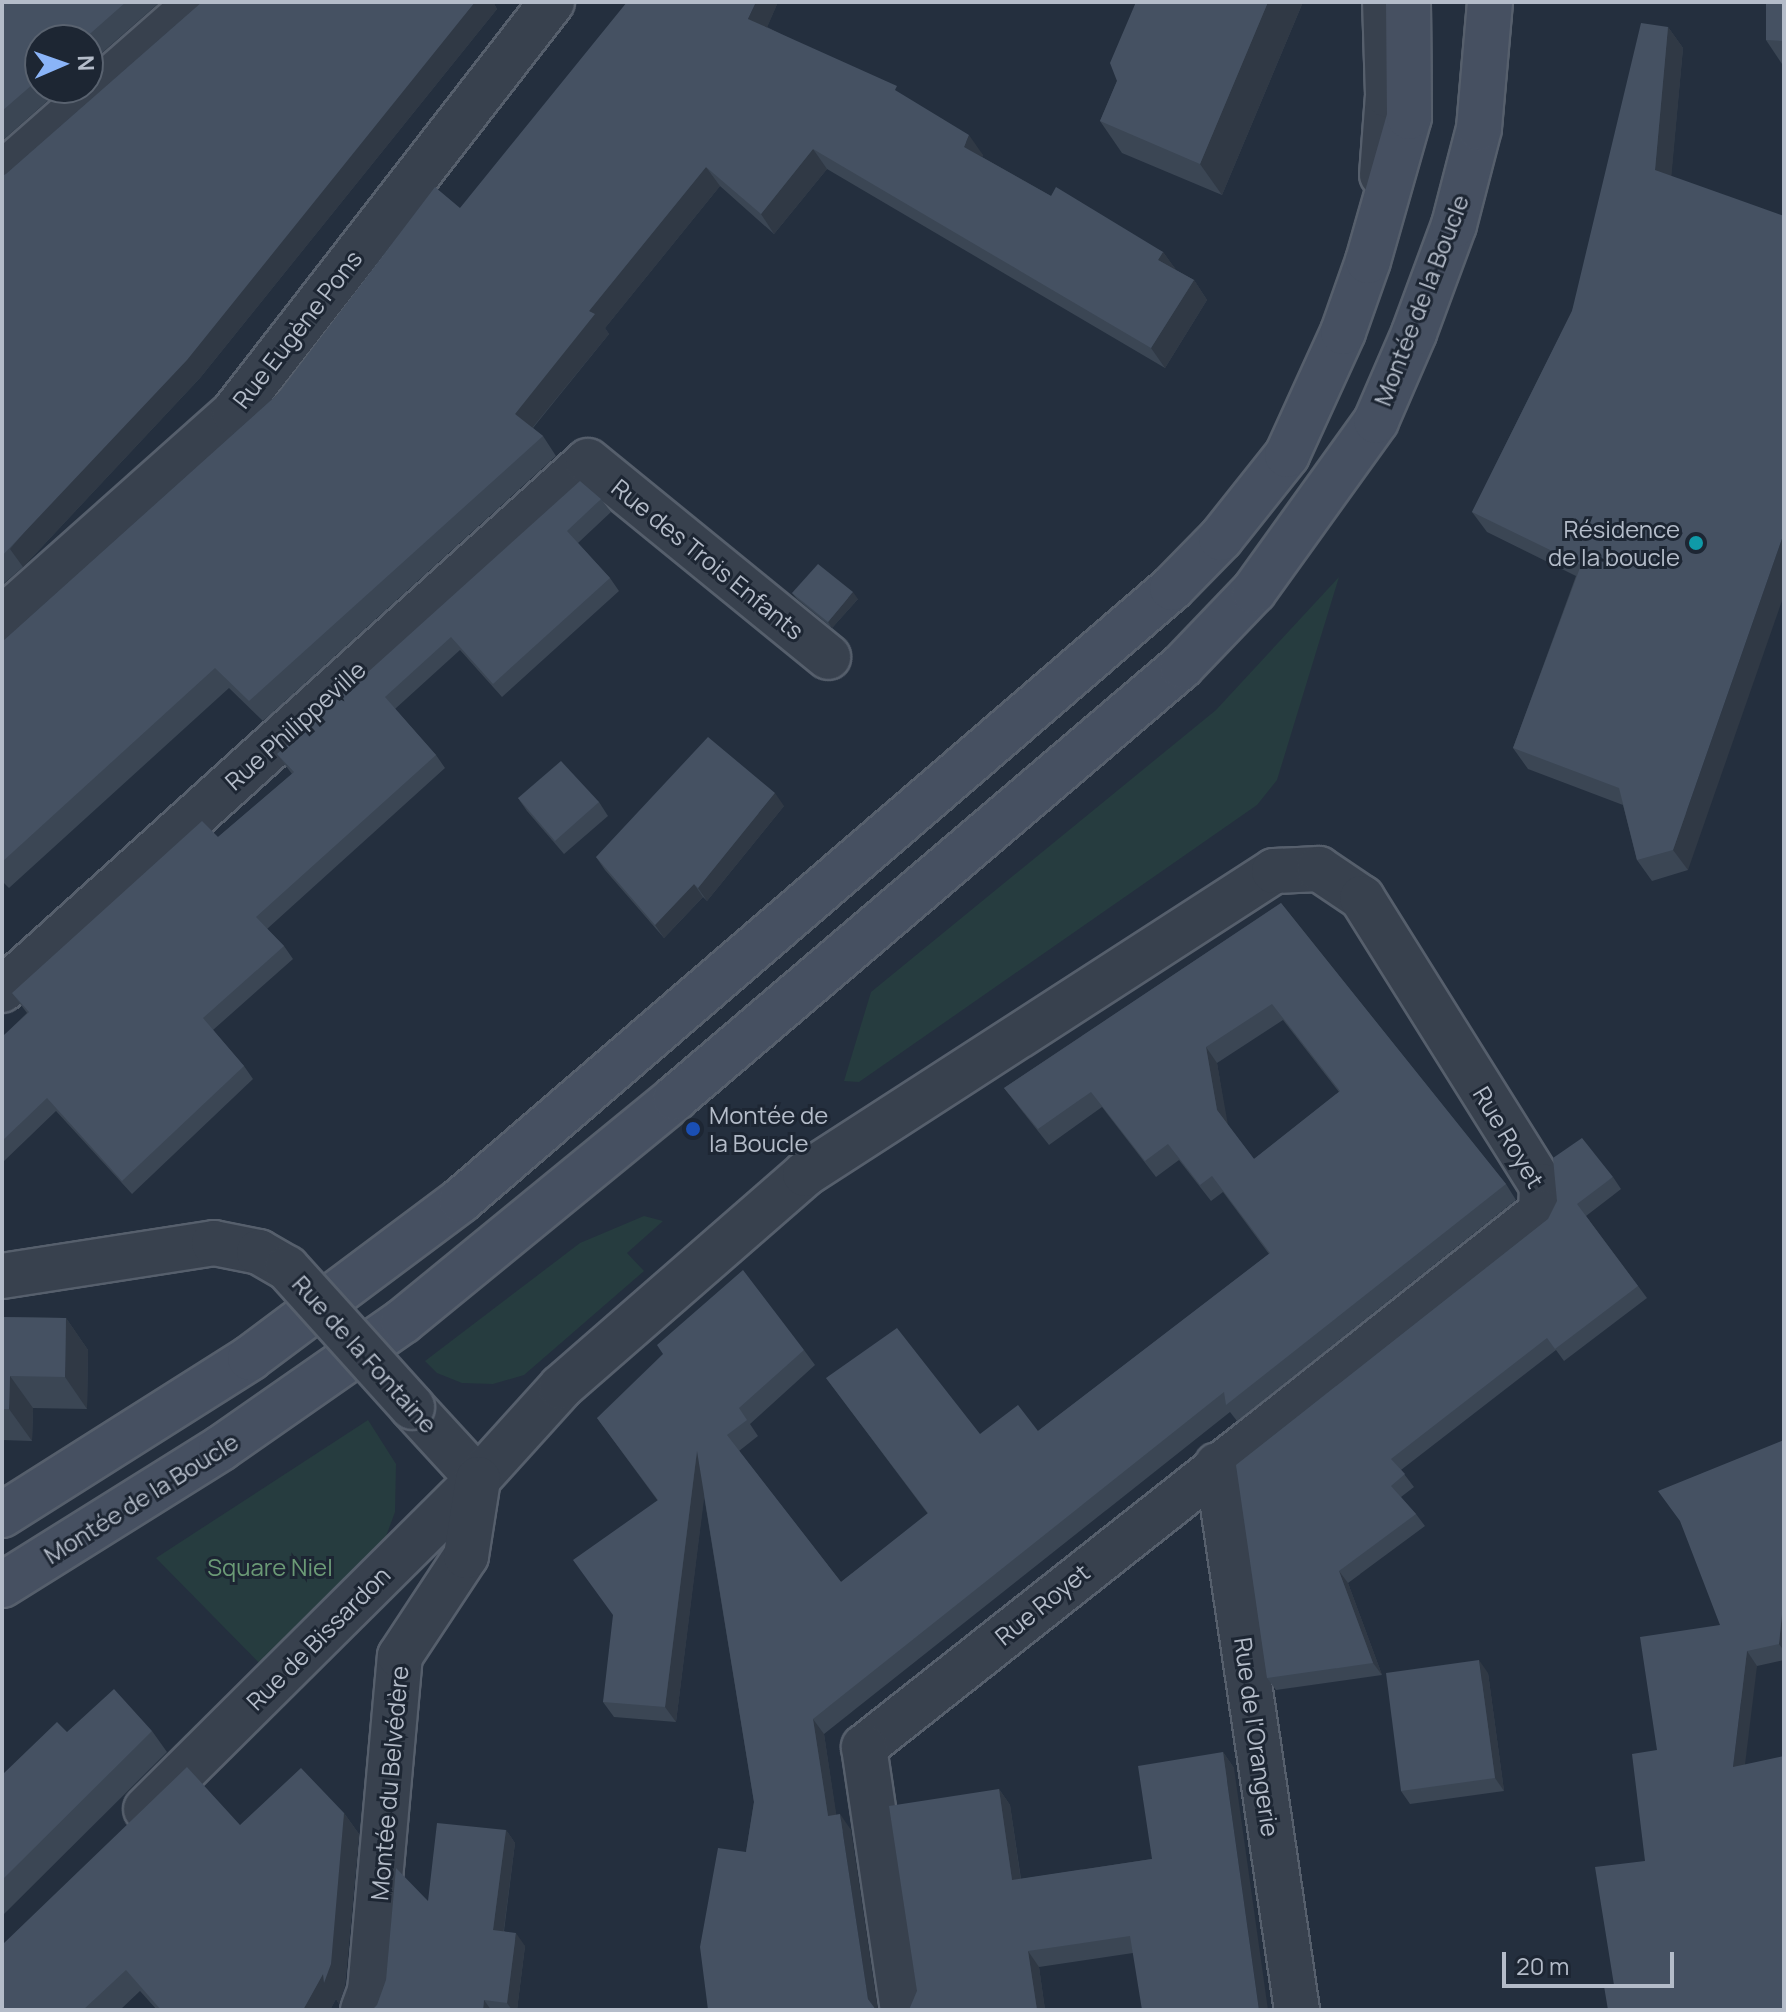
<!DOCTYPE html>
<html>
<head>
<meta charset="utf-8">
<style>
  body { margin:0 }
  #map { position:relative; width:1786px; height:2012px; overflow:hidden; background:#242f3e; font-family:Manrope,sans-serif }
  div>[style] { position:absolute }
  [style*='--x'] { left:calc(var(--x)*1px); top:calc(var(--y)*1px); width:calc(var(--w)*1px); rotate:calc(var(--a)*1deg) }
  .green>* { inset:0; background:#263c3f }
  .roads { filter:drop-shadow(2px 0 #565f6c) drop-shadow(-2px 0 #565f6c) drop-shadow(0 2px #565f6c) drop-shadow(0 -2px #565f6c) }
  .minor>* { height:44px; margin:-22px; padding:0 22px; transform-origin:22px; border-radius:22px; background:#38414e }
  .tertiary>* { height:44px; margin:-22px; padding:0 22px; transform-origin:22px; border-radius:22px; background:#38414e }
  .secondary>* { height:44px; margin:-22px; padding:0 22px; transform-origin:22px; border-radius:22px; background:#465061 }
  .bridges { filter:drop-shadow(2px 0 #565f6c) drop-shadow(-2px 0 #565f6c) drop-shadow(0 2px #565f6c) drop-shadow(0 -2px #565f6c) }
  .minor-bridge>* { height:44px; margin:-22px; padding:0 22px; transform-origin:22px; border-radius:22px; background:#38414e }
  .wall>* { inset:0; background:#3b4654 }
  .shaded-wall>* { inset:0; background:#303945 }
  .building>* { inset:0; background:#455162 }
  .dots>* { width:22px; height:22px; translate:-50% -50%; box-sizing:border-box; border:4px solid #1d2633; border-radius:50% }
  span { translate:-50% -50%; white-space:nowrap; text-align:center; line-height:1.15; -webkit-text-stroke:6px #1d2633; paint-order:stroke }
  .street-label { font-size:24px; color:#b4bcc9 }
  .poi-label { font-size:24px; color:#b4bcc9 }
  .right { translate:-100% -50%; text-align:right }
  .left { translate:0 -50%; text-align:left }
  .park-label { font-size:24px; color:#6b9a76 }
  .frame { position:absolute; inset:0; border:4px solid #b4bcc9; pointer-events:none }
  .north { position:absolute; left:24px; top:24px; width:80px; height:80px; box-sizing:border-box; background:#1d2633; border:2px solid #59626f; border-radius:50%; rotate:88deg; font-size:22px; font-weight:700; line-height:32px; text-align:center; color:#b4bcc9 }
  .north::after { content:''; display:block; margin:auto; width:28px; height:36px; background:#8ab4f8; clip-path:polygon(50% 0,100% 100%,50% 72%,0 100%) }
  .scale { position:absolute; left:1502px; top:1952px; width:172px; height:36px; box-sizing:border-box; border:4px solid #b4bcc9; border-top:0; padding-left:10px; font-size:24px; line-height:28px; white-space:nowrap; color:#b4bcc9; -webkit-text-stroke:6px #1d2633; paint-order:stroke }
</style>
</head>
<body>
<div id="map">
  <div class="green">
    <i style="clip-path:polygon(1339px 577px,1277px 780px,1257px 805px,859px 1082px,844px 1081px,871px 992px,1216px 710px)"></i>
    <i style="clip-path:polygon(644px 1216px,663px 1221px,627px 1253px,644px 1271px,524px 1375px,493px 1384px,462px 1383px,437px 1373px,425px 1361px,580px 1243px)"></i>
    <i style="clip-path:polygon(368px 1420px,396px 1464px,395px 1512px,385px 1539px,375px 1556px,264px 1668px,156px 1558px)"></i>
  </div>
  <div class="roads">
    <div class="minor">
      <i style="--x:2;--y:174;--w:261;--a:-41.3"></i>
      <i style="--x:2;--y:619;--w:311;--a:-41.7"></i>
      <i style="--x:234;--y:412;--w:519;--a:-52.2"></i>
      <i style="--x:2;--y:990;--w:789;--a:-42.07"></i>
      <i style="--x:588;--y:461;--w:310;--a:39.2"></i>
      <i style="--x:412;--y:1407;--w:98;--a:47.5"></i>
      <i style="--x:1217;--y:1465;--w:551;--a:81.65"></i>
      <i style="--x:146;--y:1809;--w:468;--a:-44.8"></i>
      <i style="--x:478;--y:1479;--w:124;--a:-47.9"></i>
      <i style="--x:561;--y:1387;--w:324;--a:-41.1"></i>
      <i style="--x:805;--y:1174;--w:558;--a:-32.86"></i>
      <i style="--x:1274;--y:871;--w:45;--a:-2.5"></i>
      <i style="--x:1319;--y:869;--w:52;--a:34"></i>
      <i style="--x:1362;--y:898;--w:340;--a:58"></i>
      <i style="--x:1542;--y:1186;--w:26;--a:92"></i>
      <i style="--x:1541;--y:1212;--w:863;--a:141.68"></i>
      <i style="--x:864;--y:1747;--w:266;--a:81.6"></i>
      <i style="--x:363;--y:2010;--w:20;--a:-70"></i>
      <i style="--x:370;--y:1991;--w:336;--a:-84.9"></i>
      <i style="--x:400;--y:1656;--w:120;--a:-56.6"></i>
      <i style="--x:466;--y:1556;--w:78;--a:-81.1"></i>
    </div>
    <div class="tertiary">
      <i style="--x:1382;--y:175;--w:80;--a:-85.7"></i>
      <i style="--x:1388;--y:95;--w:93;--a:-91.8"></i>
    </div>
    <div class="secondary">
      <i style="--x:2;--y:1515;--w:294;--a:-32.3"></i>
      <i style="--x:250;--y:1358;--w:264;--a:-36.8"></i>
      <i style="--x:461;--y:1200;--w:938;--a:-40.72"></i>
      <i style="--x:1172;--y:588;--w:70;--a:-45.6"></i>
      <i style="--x:1221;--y:538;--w:106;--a:-51.5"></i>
      <i style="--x:1287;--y:455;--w:135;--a:-65.5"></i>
      <i style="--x:1343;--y:332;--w:75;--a:-70.6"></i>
      <i style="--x:1368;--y:261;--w:150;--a:-74.1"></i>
      <i style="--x:1409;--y:117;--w:115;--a:-90.5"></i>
      <i style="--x:2;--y:1585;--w:258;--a:-32"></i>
      <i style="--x:221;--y:1448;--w:222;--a:-34.9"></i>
      <i style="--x:403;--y:1321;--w:352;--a:-39.3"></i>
      <i style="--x:675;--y:1098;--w:666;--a:-40.43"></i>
      <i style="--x:1182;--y:666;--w:104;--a:-46.2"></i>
      <i style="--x:1254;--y:591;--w:209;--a:-54.3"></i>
      <i style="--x:1376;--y:421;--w:96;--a:-66.6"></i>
      <i style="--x:1414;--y:333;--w:115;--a:-69.7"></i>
      <i style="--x:1454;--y:225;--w:100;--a:-75.5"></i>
      <i style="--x:1479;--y:128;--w:126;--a:-85"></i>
    </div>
  </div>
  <div class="bridges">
    <div class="minor-bridge">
      <i style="--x:2;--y:1276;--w:215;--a:-8.8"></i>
      <i style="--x:214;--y:1243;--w:46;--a:11.3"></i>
      <i style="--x:259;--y:1252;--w:32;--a:30"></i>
      <i style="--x:287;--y:1268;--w:187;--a:48"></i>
    </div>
  </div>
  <div class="wall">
    <i style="clip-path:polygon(2px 2px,160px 2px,88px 65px,88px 40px,40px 40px,40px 88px,62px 88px,2px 141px)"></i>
    <i style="clip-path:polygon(202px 2px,493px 2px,497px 9px,200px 378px,23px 567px,2px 585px,2px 176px,6px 174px)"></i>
    <i style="clip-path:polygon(778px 2px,767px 27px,904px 96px,983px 155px,982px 157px,1051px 196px,1163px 252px,1176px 270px,1194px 280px,1207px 300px,1165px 368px,827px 169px,774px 234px,720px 186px,605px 328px,609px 334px,533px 428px,543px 436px,556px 456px,263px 721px,229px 688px,9px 888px,2px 881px,2px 642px,278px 394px,460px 208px)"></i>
    <i style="clip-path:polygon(1136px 2px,1303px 2px,1222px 195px,1122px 153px,1100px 121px,1117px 81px)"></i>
    <i style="clip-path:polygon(1784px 2px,1784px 64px,1782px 64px,1766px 40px)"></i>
    <i style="clip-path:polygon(1668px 27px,1683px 48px,1671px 176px,1688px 870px,1652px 881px,1637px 860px,1623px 805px,1528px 769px,1513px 748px,1576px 576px,1487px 532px,1472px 512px,1572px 311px)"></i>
    <i style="clip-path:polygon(601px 499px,611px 512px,578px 543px,610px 578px,619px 591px,502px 697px,460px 650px,395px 709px,436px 755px,445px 768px,267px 929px,284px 946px,293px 959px,213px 1030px,244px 1066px,253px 1079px,132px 1194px,56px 1111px,2px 1163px,2px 1037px,27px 1013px,12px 993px,218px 837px,292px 774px,277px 754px)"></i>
    <i style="clip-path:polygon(792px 593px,858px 599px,832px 628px,797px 599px)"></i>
    <i style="clip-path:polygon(518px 798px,599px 802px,608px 816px,564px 854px,527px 811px)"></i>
    <i style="clip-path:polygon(784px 806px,707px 901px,703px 897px,664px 938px,605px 870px,596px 857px)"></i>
    <i style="clip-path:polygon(evenodd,1281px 903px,1506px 1184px,1516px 1200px,1237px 1421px,1230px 1412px,824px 1734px,836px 1815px,851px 1830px,746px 1852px,754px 1802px,704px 1496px,676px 1722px,614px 1717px,603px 1702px,658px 1501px,597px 1418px,804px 1350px,815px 1365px,750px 1424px,758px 1436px,739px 1451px,841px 1582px,928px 1514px,826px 1378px,980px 1434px,1038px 1431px,1269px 1254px,1223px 1192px,1211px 1201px,1179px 1160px,1156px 1177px,1102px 1107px,1049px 1145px,1004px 1088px,1281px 903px,1283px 1020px,1339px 1092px,1254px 1159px,1227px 1124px,1217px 1063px,1283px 1020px)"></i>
    <i style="clip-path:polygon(1613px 1177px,1621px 1189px,1586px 1216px,1647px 1298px,1564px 1361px,1556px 1350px,1401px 1470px,1414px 1487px,1401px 1497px,1416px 1514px,1425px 1526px,1348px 1583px,1382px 1675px,1276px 1690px,1267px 1678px,1236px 1465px,1548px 1219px)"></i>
    <i style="clip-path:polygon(2px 1317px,66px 1318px,88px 1350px,87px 1409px,33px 1408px,32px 1441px,2px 1440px)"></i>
    <i style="clip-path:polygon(1784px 1440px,1784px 1660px,1757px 1666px,1614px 1985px,1645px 1861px,1657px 1750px,1720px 1625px)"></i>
    <i style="clip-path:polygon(1488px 1673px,1504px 1791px,1410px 1804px,1401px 1791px)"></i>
    <i style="clip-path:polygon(152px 1731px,167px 1752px,2px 1916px,2px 1775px,67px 1732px)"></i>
    <i style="clip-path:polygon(1223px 1752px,1234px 1768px,1133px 1953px,1039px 1967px,1045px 2010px,909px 2010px,999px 1789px,1010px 1805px,1021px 1879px,1152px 1859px)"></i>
    <i style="clip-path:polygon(344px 1813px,359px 1834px,345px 1985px,339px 2004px,336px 1999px,330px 2010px,157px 2010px,140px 1991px,120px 2010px,2px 2010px,240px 1825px)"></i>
    <i style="clip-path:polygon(506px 1830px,515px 1843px,504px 1931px,525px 1946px,517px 2010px,372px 2010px,377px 2005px,386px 1980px,428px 1901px)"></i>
  </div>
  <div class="shaded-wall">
    <i style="clip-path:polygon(475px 2px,493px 2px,497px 9px,200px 378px,23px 567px,10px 549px)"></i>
    <i style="clip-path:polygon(756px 2px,778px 2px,762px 39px,748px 19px)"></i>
    <i style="clip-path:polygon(1268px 2px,1303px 2px,1222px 195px,1200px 164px)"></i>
    <i style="clip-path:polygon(1668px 27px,1683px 48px,1670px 191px,1655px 170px)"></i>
    <i style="clip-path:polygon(969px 135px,983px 155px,978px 167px,964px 147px)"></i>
    <i style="clip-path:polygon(813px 149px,827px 169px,774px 234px,761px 214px)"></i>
    <i style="clip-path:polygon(706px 167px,720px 186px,605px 328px,609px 334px,528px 433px,515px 414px,589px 311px)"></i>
    <i style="clip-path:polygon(1163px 252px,1177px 271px,1158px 260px)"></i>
    <i style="clip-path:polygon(1194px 280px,1207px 300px,1165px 368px,1151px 348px)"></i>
    <i style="clip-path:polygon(1784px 533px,1784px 595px,1688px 870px,1673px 850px)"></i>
    <i style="clip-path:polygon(853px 592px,858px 599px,832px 628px,828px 622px)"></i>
    <i style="clip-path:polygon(775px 793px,784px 806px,707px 901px,698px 888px)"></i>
    <i style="clip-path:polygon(694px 884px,703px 897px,664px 938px,655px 925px)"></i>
    <i style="clip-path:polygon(1206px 1047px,1217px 1063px,1228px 1125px,1217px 1110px)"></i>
    <i style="clip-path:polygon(66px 1318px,88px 1350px,87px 1409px,65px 1377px)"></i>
    <i style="clip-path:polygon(10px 1376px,33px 1408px,32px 1441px,9px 1409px)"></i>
    <i style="clip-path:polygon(697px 1451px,708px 1467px,676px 1722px,665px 1707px)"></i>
    <i style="clip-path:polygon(1339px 1571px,1348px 1583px,1382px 1675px,1373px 1663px)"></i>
    <i style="clip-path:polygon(1784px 1594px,1784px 1651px,1779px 1644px)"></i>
    <i style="clip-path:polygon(1747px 1651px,1757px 1666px,1743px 1781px,1733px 1767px)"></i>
    <i style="clip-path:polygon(1479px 1660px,1488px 1673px,1504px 1791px,1495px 1778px)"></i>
    <i style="clip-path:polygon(813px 1719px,824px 1734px,839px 1832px,828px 1816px)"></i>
    <i style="clip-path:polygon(1223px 1752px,1234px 1768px,1268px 2010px,1259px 2010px)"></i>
    <i style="clip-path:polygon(999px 1789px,1010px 1805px,1023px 1895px,1012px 1880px)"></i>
    <i style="clip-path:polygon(344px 1813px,359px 1834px,345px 1985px,339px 2004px,336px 1999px,330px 2010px,303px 2010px,323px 1974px)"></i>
    <i style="clip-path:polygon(840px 1814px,851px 1830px,878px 2010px,875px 2010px,868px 1999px)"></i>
    <i style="clip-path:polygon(506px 1830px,515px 1843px,502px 1943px,493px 1930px)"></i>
    <i style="clip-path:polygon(516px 1933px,525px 1946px,517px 2010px,512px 2010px,507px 2003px)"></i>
    <i style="clip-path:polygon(1028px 1951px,1039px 1967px,1045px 2010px,1037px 2010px)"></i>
    <i style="clip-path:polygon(484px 2000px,491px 2010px,483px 2010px)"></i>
  </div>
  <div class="building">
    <i style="clip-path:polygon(2px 2px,126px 2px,83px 40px,40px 40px,40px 78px,2px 111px)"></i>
    <i style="clip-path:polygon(202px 2px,475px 2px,187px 360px,2px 556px,2px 176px,6px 174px)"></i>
    <i style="clip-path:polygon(627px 2px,756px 2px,748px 19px,897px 86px,895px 90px,969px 135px,964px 147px,1051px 196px,1056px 187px,1163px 252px,1158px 260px,1194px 280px,1151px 348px,813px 149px,761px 214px,706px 167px,589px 311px,595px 314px,515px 414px,543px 436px,249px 701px,215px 668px,2px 862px,2px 642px,278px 394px,435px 187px,460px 208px)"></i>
    <i style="clip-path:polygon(1136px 2px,1268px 2px,1200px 164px,1100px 121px,1117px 81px,1110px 63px)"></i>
    <i style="clip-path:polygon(1766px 2px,1784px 2px,1784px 41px,1766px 40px)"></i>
    <i style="clip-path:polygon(1641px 23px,1668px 27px,1655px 170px,1784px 216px,1784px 533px,1673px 850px,1637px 860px,1619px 788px,1513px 748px,1581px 565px,1472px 512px,1572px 311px)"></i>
    <i style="clip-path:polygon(580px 481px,601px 499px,567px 531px,610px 578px,493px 684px,451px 637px,385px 697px,436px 755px,256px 917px,284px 946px,203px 1018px,244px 1066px,122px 1181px,47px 1098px,2px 1141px,2px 1037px,29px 1012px,12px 993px,202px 821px,218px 837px,294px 772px,277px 754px)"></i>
    <i style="clip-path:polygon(818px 564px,853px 592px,828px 622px,792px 593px)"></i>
    <i style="clip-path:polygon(708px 737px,775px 793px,698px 888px,694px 884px,655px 925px,596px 857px)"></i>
    <i style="clip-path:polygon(561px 761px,599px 802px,555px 841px,518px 798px)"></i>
    <i style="clip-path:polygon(evenodd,1281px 903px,1506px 1184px,1226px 1405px,1224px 1392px,813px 1719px,828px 1816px,840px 1814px,868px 1999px,876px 2010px,708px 2010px,700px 1947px,718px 1848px,746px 1852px,754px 1802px,697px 1451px,665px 1707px,603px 1702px,613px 1615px,573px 1560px,658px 1500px,597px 1418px,663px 1354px,657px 1345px,743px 1270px,804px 1350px,739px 1408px,747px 1420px,727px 1435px,841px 1582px,928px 1513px,826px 1378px,897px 1328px,980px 1434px,1018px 1405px,1038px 1431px,1270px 1253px,1212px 1176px,1200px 1185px,1168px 1144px,1145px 1161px,1091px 1092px,1038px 1129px,1004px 1088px,1281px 903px,1272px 1004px,1340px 1091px,1254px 1159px,1217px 1110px,1206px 1047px,1272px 1004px)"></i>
    <i style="clip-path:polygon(1582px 1138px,1613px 1177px,1577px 1204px,1638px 1286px,1555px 1349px,1547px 1338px,1391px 1459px,1405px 1474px,1391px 1486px,1416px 1514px,1339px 1571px,1373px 1663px,1267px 1678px,1236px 1465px,1548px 1219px,1557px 1201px,1553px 1158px)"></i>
    <i style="clip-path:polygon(2px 1317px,66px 1318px,65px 1377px,10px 1376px,9px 1409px,2px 1409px)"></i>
    <i style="clip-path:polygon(1784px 1440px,1784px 1594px,1779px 1644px,1747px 1651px,1733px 1767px,1784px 1756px,1784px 2010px,1608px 2010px,1604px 1986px,1614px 1985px,1595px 1867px,1645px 1861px,1632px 1754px,1657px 1750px,1640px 1637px,1720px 1625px,1680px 1521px,1658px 1491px)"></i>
    <i style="clip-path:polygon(1479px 1660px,1495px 1778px,1401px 1791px,1386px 1673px)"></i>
    <i style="clip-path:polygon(114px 1689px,152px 1731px,2px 1880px,2px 1775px,57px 1722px,67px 1732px)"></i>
    <i style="clip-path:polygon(1223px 1752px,1259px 2010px,1142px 2010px,1130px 1936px,1028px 1951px,1037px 2010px,909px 2010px,917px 1991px,889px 1806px,999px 1789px,1012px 1880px,1152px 1859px,1138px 1766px)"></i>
    <i style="clip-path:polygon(187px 1767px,240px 1825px,301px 1768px,344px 1813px,331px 1964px,324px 1983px,323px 1974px,303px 2010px,161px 2010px,126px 1970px,83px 2010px,2px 2010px,2px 1945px)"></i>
    <i style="clip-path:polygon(437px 1823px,506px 1830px,493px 1930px,516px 1933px,507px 2003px,484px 2000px,483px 2010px,372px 2010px,377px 2005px,386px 1980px,396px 1868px,428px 1901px)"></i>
  </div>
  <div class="dots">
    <i style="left:1696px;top:543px;background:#0f9aa8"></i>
    <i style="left:693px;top:1129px;background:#1a4fb4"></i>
  </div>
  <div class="street-label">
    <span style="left:1421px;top:300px;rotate:-69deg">Montée de la Boucle</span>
    <span style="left:297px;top:329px;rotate:-52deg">Rue Eugène Pons</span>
    <span style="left:708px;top:559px;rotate:39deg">Rue des Trois Enfants</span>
    <span style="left:295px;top:725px;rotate:-42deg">Rue Philippeville</span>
    <span style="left:1509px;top:1137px;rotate:59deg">Rue Royet</span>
    <span style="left:365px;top:1354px;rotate:48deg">Rue de la Fontaine</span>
    <span style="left:141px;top:1498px;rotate:-32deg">Montée de la Boucle</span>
    <span style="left:1042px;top:1604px;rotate:-39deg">Rue Royet</span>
    <span style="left:318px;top:1638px;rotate:-45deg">Rue de Bissardon</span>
    <span style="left:1257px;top:1737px;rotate:82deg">Rue de l'Orangerie</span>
    <span style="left:389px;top:1783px;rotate:-85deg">Montée du Belvédère</span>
  </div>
  <div class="poi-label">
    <span class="right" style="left:1680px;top:543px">Résidence<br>de la boucle</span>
    <span class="left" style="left:709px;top:1129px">Montée de<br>la Boucle</span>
  </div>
  <div class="park-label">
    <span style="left:270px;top:1567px">Square Niel</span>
  </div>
  <div class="frame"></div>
  <div class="north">N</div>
  <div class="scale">20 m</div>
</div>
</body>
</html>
